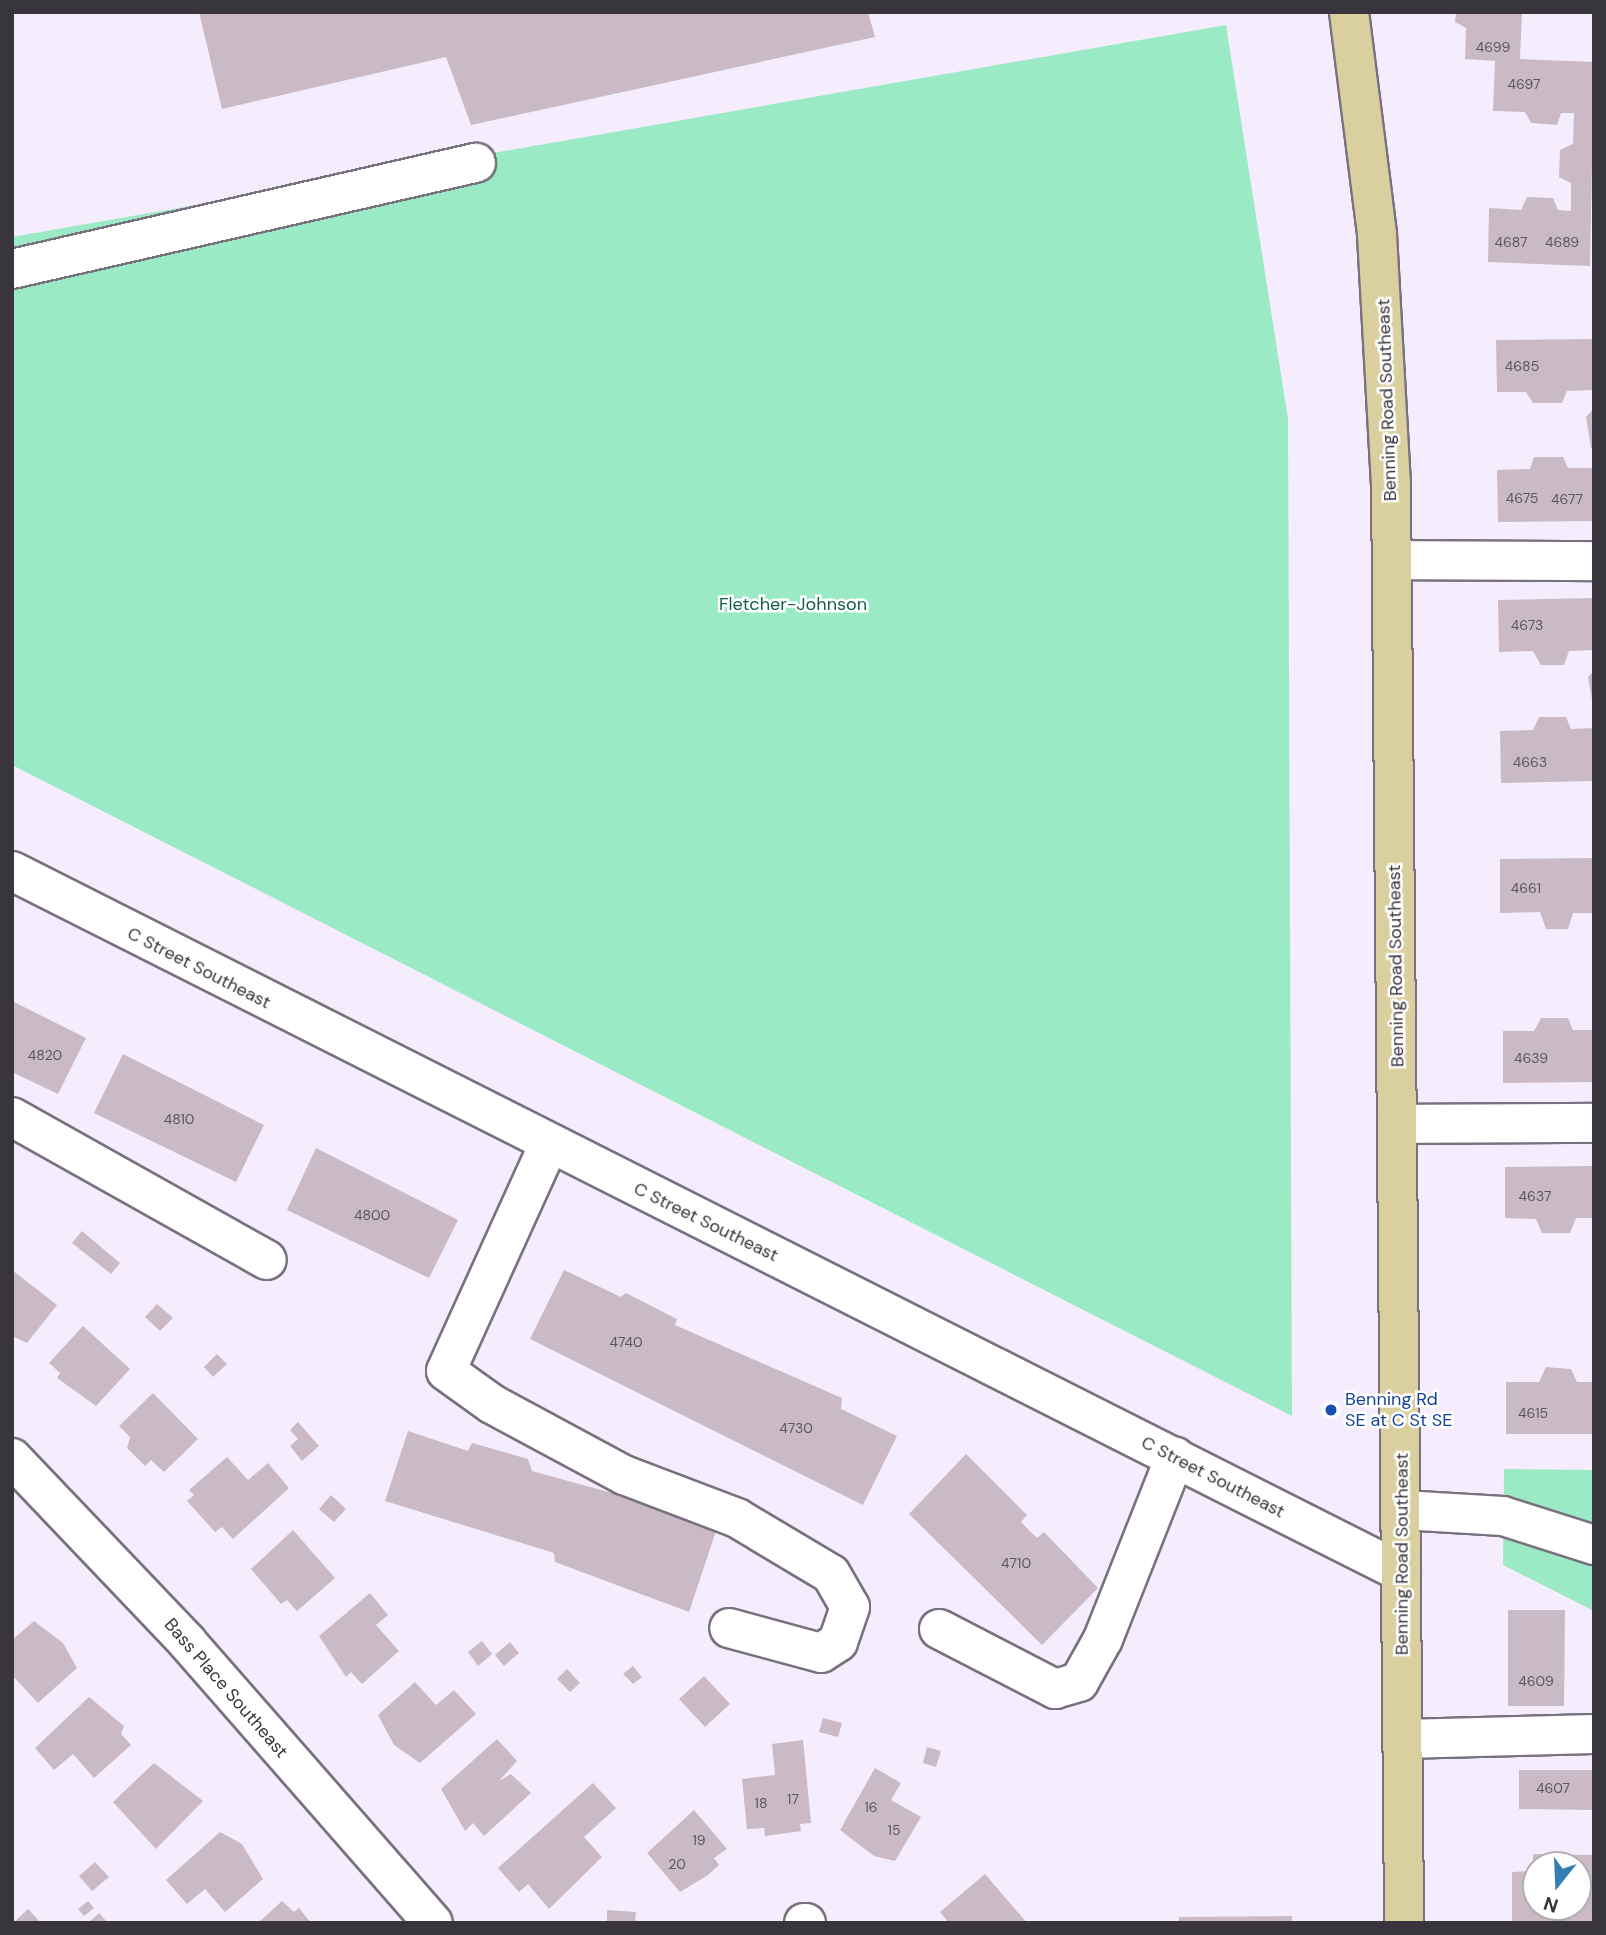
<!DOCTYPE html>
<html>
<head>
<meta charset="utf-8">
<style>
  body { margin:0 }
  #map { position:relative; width:1606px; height:1935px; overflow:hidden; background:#f5edfd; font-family:"DM Sans",sans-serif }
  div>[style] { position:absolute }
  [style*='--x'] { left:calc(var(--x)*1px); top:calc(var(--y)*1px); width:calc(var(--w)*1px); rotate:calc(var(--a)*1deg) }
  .green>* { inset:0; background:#9beac6 }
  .building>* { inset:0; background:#c9bac5 }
  .roads { filter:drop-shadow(2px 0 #78717f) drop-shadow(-2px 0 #78717f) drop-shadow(0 2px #78717f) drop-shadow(0 -2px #78717f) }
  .minor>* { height:38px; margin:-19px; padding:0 19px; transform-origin:19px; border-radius:19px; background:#fff }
  .major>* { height:38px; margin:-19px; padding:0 19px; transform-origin:19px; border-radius:19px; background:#dacf9e }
  .dots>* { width:19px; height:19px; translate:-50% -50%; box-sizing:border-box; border:4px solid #fff; border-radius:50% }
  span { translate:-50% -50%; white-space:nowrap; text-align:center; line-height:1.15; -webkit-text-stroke:5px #fff; paint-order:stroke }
  .number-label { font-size:14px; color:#5c565e }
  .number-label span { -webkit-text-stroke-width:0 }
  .street-label { font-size:18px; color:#38353c }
  .park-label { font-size:18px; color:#156045 }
  .transit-label { font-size:18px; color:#164399 }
  .left { translate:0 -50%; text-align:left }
  .frame { position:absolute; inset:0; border:14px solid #38353c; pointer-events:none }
  .north { position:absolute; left:1522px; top:1851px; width:70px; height:70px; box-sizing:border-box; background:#fff; border:2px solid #afaeb1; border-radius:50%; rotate:198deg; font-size:19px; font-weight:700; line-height:28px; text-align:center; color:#38353c }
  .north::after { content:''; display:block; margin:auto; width:24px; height:32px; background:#337eb1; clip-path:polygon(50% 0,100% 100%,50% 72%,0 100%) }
</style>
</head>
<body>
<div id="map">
  <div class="green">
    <i style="clip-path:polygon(1226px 25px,1288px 419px,1292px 1416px,12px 765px,12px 237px)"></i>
    <i style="clip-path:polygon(1504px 1469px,1594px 1470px,1594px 1611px,1503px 1565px)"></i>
  </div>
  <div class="building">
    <i style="clip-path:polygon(199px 12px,868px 12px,875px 37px,471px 125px,446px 57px,222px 109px)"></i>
    <i style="clip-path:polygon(1456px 12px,1522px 12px,1520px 59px,1594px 62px,1590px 266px,1488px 262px,1489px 208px,1521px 210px,1527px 197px,1553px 198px,1558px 210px,1571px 211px,1571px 183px,1559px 177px,1560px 150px,1573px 144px,1574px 113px,1561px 113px,1557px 125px,1531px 123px,1525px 112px,1493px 111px,1495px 61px,1465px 59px,1466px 28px,1455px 22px)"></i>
    <i style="clip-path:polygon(1594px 339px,1594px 390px,1567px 391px,1562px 403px,1533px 403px,1526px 392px,1497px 392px,1496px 340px)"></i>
    <i style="clip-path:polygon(1594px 408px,1594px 448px,1591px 448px,1586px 417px)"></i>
    <i style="clip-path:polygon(1534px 457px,1563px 457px,1568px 468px,1594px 468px,1594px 521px,1498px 522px,1497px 470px,1530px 469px)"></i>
    <i style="clip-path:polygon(1594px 598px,1594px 650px,1569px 651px,1564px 665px,1541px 665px,1533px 651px,1499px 652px,1498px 600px)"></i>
    <i style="clip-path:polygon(1594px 671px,1594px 711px,1588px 677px)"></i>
    <i style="clip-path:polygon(1539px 717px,1566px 717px,1571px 729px,1594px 728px,1594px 781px,1501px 783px,1500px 731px,1533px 730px)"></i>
    <i style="clip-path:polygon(1594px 858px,1594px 913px,1573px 913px,1568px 929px,1546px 929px,1540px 912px,1500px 913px,1500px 859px)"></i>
    <i style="clip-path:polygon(12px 1001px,86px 1038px,58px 1094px,12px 1072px)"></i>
    <i style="clip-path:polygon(1541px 1018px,1568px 1018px,1573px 1030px,1594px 1030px,1594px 1082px,1503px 1083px,1503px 1031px,1534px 1031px)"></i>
    <i style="clip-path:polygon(123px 1054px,264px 1125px,236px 1182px,94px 1113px)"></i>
    <i style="clip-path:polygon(316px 1148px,458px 1220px,429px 1278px,287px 1210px)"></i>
    <i style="clip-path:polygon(1594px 1166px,1594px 1218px,1576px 1218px,1570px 1233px,1542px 1233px,1536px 1219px,1505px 1218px,1505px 1167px)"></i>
    <i style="clip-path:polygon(82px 1231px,120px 1263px,111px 1274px,72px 1243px)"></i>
    <i style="clip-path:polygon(12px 1270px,57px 1305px,27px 1343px,12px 1336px)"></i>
    <i style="clip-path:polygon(564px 1270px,621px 1297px,626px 1293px,677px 1319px,675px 1325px,842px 1398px,841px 1409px,897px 1436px,863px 1505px,530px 1339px)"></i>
    <i style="clip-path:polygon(157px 1304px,173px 1318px,160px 1331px,145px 1317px)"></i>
    <i style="clip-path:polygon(83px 1326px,130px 1369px,96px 1406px,57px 1378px,60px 1373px,49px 1363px)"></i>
    <i style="clip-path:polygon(217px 1354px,227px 1364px,213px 1377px,204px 1367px)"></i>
    <i style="clip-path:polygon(1546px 1367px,1571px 1369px,1577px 1382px,1594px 1382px,1594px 1434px,1506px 1434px,1506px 1382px,1539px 1382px)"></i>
    <i style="clip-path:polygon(153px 1393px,198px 1439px,164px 1472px,151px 1460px,145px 1466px,127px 1448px,130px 1437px,119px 1426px)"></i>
    <i style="clip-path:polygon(298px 1422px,319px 1446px,302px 1461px,290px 1446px,298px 1439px,290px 1430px)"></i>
    <i style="clip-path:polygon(408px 1431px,468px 1451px,472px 1443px,528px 1459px,532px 1471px,692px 1515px,716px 1531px,689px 1612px,555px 1562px,554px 1553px,385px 1501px)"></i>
    <i style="clip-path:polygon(966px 1454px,1027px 1515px,1021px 1522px,1037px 1538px,1044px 1532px,1098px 1588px,1042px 1645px,909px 1514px)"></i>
    <i style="clip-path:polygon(227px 1457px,248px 1480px,268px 1463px,289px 1488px,233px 1539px,222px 1527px,215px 1532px,187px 1501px,194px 1495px,189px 1490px)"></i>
    <i style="clip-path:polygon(331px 1495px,346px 1509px,334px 1522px,319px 1509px)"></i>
    <i style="clip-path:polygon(293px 1530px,335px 1578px,297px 1611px,287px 1600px,281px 1604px,251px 1569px)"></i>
    <i style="clip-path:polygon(370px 1593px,388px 1615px,376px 1625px,399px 1651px,362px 1684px,351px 1672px,346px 1677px,319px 1636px)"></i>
    <i style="clip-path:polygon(1508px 1610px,1565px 1610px,1564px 1706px,1508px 1706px)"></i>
    <i style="clip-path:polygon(34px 1621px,63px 1643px,77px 1668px,38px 1703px,12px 1675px,12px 1640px)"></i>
    <i style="clip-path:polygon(482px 1641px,492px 1654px,478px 1666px,468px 1652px)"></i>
    <i style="clip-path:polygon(510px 1642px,519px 1653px,504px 1666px,495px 1655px)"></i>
    <i style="clip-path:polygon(633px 1666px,642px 1677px,633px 1684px,623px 1674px)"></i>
    <i style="clip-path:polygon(567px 1669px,580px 1683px,570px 1692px,557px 1679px)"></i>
    <i style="clip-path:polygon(704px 1676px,730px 1704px,705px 1727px,679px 1699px)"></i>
    <i style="clip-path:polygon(415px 1682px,436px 1705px,454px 1690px,476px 1714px,420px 1763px,394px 1745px,378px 1715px)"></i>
    <i style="clip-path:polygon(89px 1697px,124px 1726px,121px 1734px,131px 1745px,94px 1778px,73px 1754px,54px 1770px,35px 1748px)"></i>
    <i style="clip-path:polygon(823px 1718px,842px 1723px,838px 1737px,819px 1732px)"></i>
    <i style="clip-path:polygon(497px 1739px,517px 1761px,499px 1781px,511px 1774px,531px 1793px,484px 1836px,473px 1823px,465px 1831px,441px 1789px)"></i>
    <i style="clip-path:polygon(803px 1740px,811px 1823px,800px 1824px,801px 1831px,765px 1836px,764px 1828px,747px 1829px,742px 1779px,775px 1775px,772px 1744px)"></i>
    <i style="clip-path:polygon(927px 1747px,941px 1751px,936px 1767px,923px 1763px)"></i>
    <i style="clip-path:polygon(154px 1763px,203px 1801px,156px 1849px,113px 1802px)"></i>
    <i style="clip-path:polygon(875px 1768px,901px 1783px,891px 1800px,921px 1817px,895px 1861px,874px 1856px,840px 1830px)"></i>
    <i style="clip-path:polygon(1519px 1770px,1594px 1770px,1594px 1810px,1519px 1809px)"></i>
    <i style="clip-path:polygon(593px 1783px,616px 1808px,584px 1837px,602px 1857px,549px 1909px,528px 1884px,519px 1892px,498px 1868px)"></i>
    <i style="clip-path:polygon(694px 1810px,727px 1849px,714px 1858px,719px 1865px,708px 1875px,680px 1892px,647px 1853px)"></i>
    <i style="clip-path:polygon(220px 1832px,242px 1844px,263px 1879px,225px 1912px,205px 1889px,187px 1904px,166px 1880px)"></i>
    <i style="clip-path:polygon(evenodd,1533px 1854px,1594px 1855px,1594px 1923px,1512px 1923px,1512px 1872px,1532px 1871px,1533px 1854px,1536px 1865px,1578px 1865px,1578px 1907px,1536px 1907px,1536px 1865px)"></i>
    <i style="clip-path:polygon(95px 1862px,109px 1877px,92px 1891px,79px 1876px)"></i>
    <i style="clip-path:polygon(985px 1874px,1027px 1923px,949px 1923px,940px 1912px)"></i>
    <i style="clip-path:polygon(88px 1901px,94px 1908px,84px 1916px,78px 1909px)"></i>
    <i style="clip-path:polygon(282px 1901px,294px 1912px,299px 1908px,311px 1923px,258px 1923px)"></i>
    <i style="clip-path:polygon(28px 1909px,41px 1923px,13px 1923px)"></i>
    <i style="clip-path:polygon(607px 1910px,636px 1912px,635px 1923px,607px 1923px)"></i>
    <i style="clip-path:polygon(99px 1913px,108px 1923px,88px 1923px)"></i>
    <i style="clip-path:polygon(1292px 1916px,1292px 1923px,1179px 1923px,1179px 1917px)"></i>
  </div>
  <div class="roads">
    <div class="minor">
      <i style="--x:12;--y:269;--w:476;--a:-12.9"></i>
      <i style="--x:1392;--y:560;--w:202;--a:0.3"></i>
      <i style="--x:12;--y:871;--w:1556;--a:26.78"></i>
      <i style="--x:12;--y:1117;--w:292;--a:29.3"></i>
      <i style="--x:1397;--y:1124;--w:197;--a:-0.3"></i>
      <i style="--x:549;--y:1144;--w:249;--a:114.4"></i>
      <i style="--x:446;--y:1371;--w:57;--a:35.7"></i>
      <i style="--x:492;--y:1404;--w:150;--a:28.3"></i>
      <i style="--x:624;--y:1475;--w:121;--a:20.8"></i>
      <i style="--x:737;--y:1518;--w:109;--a:30.8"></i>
      <i style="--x:831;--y:1574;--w:38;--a:60"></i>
      <i style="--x:850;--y:1607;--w:37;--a:109"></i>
      <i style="--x:838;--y:1642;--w:20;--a:147"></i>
      <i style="--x:821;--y:1653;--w:95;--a:-164.8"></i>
      <i style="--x:12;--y:1458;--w:254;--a:46.4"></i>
      <i style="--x:187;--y:1642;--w:373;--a:48.8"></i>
      <i style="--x:1402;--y:1510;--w:101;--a:3.4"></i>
      <i style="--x:1503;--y:1516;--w:96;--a:17.7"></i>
      <i style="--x:939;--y:1629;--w:131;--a:27.3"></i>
      <i style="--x:1055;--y:1689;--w:25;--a:-16"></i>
      <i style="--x:1079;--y:1682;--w:49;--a:-60.8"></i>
      <i style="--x:1103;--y:1639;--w:196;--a:-68.4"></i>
      <i style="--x:1403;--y:1739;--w:191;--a:-1.5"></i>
      <i style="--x:804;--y:1923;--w:2;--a:0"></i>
    </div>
    <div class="major">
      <i style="--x:1349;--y:12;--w:225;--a:82.8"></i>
      <i style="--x:1377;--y:235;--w:248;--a:86.8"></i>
      <i style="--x:1391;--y:483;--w:1440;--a:89.48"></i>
    </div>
  </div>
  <div class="dots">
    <i style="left:1331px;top:1410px;background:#1a4fb4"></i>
  </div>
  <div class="number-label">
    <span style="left:1493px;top:47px">4699</span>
    <span style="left:1524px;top:84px">4697</span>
    <span style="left:1511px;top:242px">4687</span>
    <span style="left:1562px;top:242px">4689</span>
    <span style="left:1522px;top:366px">4685</span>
    <span style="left:1522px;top:498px">4675</span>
    <span style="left:1567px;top:499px">4677</span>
    <span style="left:1527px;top:625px">4673</span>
    <span style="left:1530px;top:762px">4663</span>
    <span style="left:1526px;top:888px">4661</span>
    <span style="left:45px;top:1055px">4820</span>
    <span style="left:1531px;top:1058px">4639</span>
    <span style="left:179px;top:1119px">4810</span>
    <span style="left:1535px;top:1196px">4637</span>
    <span style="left:372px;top:1215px">4800</span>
    <span style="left:626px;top:1342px">4740</span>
    <span style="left:1533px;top:1413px">4615</span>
    <span style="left:796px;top:1428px">4730</span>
    <span style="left:1016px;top:1563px">4710</span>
    <span style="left:1536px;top:1681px">4609</span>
    <span style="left:1553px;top:1788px">4607</span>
    <span style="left:793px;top:1799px">17</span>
    <span style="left:761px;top:1803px">18</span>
    <span style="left:871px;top:1807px">16</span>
    <span style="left:894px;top:1830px">15</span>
    <span style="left:699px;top:1840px">19</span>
    <span style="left:677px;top:1864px">20</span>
  </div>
  <div class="street-label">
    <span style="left:1387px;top:400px;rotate:-92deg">Benning Road Southeast</span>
    <span style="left:1396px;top:966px;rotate:-91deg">Benning Road Southeast</span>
    <span style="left:199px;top:968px;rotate:27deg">C Street Southeast</span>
    <span style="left:706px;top:1222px;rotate:26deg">C Street Southeast</span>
    <span style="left:1213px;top:1477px;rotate:27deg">C Street Southeast</span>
    <span style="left:1402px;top:1554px;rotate:-90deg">Benning Road Southeast</span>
    <span style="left:226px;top:1688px;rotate:49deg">Bass Place Southeast</span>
  </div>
  <div class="park-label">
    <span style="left:793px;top:604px">Fletcher-Johnson</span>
  </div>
  <div class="transit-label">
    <span class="left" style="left:1345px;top:1410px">Benning Rd<br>SE at C St SE</span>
  </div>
  <div class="frame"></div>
  <div class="north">N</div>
</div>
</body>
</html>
